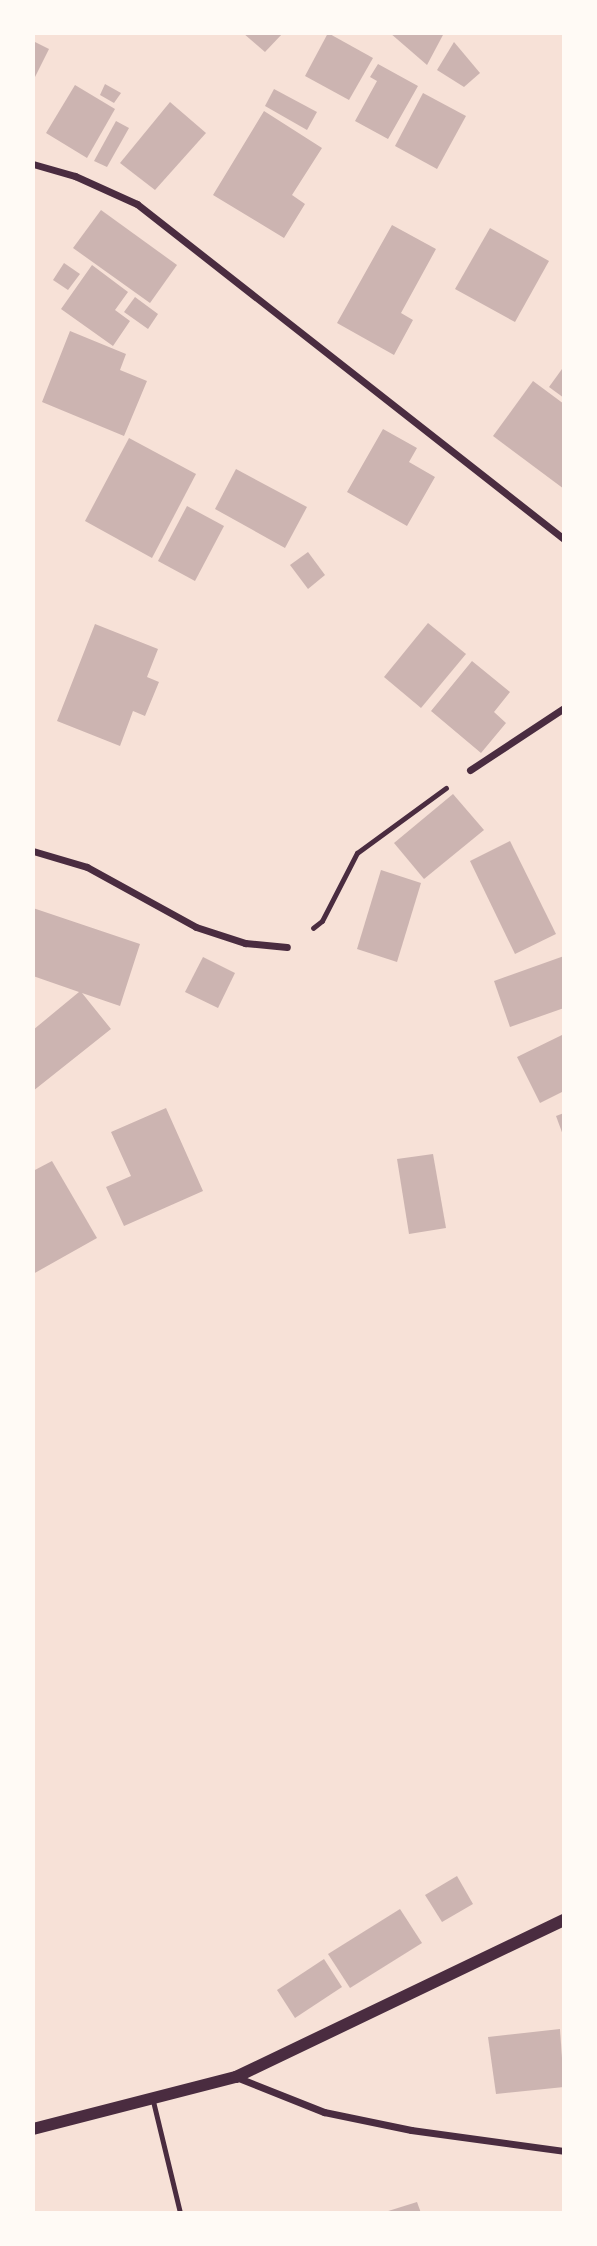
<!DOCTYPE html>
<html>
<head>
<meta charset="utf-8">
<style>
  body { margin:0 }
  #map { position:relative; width:597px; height:2246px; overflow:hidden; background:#f7e1d7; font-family:Cabin,sans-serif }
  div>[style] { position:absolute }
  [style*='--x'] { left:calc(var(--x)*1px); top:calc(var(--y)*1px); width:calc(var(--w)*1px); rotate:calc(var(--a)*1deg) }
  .building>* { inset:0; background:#ccb4b1 }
  .path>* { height:4.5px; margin:-2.25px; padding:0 2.25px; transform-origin:2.25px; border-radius:2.25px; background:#4a2c40 }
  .service>* { height:5px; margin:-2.5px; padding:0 2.5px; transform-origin:2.5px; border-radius:2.5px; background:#4a2c40 }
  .minor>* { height:7px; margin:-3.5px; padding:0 3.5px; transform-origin:3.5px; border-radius:3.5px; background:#4a2c40 }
  .tertiary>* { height:12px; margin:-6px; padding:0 6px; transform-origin:6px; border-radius:6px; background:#4a2c40 }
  span { translate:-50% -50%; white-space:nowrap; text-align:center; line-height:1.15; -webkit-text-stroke:5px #fffaf5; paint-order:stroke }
  .frame { position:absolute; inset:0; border:35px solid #fffaf5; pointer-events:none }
</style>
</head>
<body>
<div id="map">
  <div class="building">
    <i style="clip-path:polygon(243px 33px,283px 33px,265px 52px)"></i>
    <i style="clip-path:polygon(328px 33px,373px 58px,349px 100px,305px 76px)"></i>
    <i style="clip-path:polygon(390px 33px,444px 33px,427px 65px)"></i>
    <i style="clip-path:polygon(33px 41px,49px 49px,33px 81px)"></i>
    <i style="clip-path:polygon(454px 42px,480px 73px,464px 87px,437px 70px)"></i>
    <i style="clip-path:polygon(378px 64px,418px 86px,388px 139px,355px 121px,377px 81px,370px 77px)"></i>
    <i style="clip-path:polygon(105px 84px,121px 93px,114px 103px,100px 95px)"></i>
    <i style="clip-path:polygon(75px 85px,115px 109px,87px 158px,46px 133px)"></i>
    <i style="clip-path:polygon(274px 89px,317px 112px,307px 130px,265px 106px)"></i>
    <i style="clip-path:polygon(423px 93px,466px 116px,437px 169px,395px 146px)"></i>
    <i style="clip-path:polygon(170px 102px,206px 133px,155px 190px,120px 163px)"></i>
    <i style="clip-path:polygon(264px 111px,322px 148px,292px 195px,305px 204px,284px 238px,213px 195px)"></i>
    <i style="clip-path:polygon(116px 121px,129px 128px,107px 167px,94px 161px)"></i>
    <i style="clip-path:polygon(101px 210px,177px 265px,150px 303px,73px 248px)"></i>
    <i style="clip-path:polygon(392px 225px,436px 249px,401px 313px,413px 320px,394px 355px,337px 323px)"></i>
    <i style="clip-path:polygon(490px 228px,549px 261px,515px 322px,455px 289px)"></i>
    <i style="clip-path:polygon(64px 263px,80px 274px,68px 290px,53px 280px)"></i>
    <i style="clip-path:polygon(92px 265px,128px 292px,115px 310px,130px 321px,113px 346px,61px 309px)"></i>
    <i style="clip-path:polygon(135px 297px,158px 314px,148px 329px,124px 312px)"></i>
    <i style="clip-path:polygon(70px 331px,126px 354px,120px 370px,147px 381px,124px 436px,42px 402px)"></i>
    <i style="clip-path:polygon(562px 369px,564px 370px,564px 398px,549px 387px)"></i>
    <i style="clip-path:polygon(533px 381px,564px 404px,564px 489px,493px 436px)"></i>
    <i style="clip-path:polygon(383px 429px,417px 448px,409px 462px,435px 477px,407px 526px,347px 492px)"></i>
    <i style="clip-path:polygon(129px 438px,196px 474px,152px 558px,85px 521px)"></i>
    <i style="clip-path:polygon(236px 469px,307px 507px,285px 548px,215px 509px)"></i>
    <i style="clip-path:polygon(187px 506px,224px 526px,195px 581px,158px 561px)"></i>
    <i style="clip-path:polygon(308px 552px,325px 575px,308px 589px,290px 565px)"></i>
    <i style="clip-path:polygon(428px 623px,466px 654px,421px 708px,384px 677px)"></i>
    <i style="clip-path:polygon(95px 624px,158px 649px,147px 677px,159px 682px,145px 716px,133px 711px,120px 746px,57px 721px)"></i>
    <i style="clip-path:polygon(472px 661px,510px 692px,494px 712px,506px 723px,481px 753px,431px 711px)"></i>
    <i style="clip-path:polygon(453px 794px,484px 830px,424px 879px,394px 843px)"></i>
    <i style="clip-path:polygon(510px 841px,556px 934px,515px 954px,470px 861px)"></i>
    <i style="clip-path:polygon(381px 870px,421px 883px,397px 962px,357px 949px)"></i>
    <i style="clip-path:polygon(33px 908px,140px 944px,120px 1006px,82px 993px,111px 1029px,33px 1091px,33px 1030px,79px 992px,33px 976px)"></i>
    <i style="clip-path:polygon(564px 956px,564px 1008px,510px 1027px,494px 981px)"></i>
    <i style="clip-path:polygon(203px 957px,235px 973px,218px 1008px,185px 992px)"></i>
    <i style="clip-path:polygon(564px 1034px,564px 1091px,540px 1103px,517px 1057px)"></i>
    <i style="clip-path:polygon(166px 1108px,203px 1191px,124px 1226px,106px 1187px,131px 1176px,111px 1132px)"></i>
    <i style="clip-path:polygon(564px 1113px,564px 1135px,563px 1135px,556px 1116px)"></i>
    <i style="clip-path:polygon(433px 1154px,446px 1228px,409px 1234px,397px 1159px)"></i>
    <i style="clip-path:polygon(52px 1161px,97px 1238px,33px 1274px,33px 1171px)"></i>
    <i style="clip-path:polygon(457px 1876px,473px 1904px,442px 1922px,425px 1895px)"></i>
    <i style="clip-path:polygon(400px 1909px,422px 1943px,350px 1988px,328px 1954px)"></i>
    <i style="clip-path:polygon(324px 1959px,342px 1987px,295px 2018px,277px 1990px)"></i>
    <i style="clip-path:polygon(560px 2029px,564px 2087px,496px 2094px,488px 2037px)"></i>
    <i style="clip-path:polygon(417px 2202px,421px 2213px,385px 2213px,385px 2212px)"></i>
  </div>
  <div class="path">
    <i style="--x:313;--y:928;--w:11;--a:-38"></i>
    <i style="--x:322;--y:921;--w:76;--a:-62.8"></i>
    <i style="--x:357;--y:853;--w:110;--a:-36.1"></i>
  </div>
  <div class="service">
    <i style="--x:153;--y:2101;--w:115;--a:76.4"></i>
  </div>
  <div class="minor">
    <i style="--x:33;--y:164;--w:44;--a:15.9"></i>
    <i style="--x:75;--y:176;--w:68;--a:24.3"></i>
    <i style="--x:137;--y:204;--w:543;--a:38.12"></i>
    <i style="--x:470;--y:770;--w:113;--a:-33.4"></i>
    <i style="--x:33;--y:851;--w:56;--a:16.5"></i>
    <i style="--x:87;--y:867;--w:124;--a:28.8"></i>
    <i style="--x:196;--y:927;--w:52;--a:18.1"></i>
    <i style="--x:245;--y:943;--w:42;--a:5.4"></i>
    <i style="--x:236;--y:2077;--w:95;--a:21.7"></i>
    <i style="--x:324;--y:2112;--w:89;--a:11.7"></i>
    <i style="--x:411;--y:2130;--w:154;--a:7.8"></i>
  </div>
  <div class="tertiary">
    <i style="--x:33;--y:2129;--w:210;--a:-14.4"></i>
    <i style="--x:236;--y:2077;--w:364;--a:-25.6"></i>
  </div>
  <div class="frame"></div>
</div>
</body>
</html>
